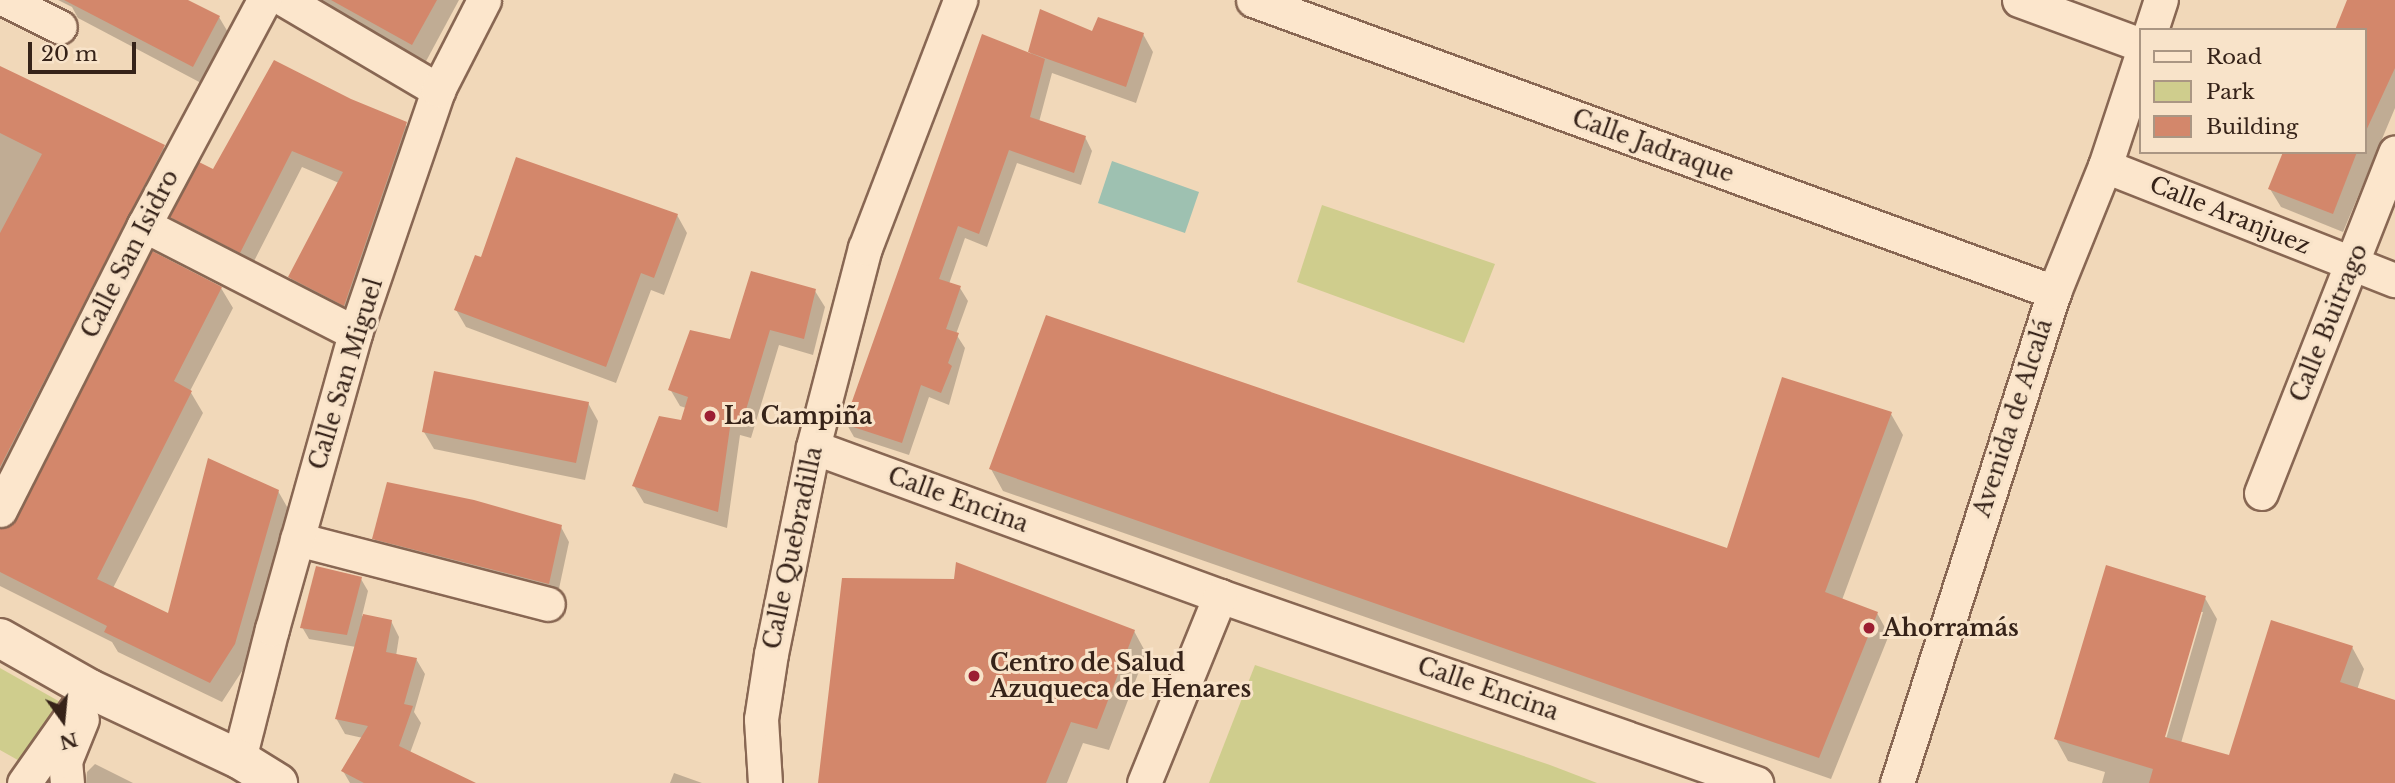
<!DOCTYPE html>
<html>
<head>
<meta charset="utf-8">
<style>
  body { margin:0 }
  #map { position:relative; width:2395px; height:783px; overflow:hidden; background:#f1d8b9; font-family:"Libre Baskerville",serif }
  div>[style] { position:absolute }
  [style*='--x'] { left:calc(var(--x)*1px); top:calc(var(--y)*1px); width:calc(var(--w)*1px); rotate:calc(var(--a)*1deg) }
  .green>* { inset:0; background:#cfcd8d }
  .water>* { inset:0; background:#9ec1b1 }
  .shadow>* { inset:0; background:#0003 }
  .building>* { inset:0; background:#d3876b }
  .roads { filter:drop-shadow(2px 0 #886753) drop-shadow(-2px 0 #886753) drop-shadow(0 2px #886753) drop-shadow(0 -2px #886753) }
  .street>* { height:33px; margin:-16.5px; padding:0 16.5px; transform-origin:16.5px; border-radius:16.5px; background:#fce6cc }
  .secondary>* { height:38px; margin:-19px; padding:0 19px; transform-origin:19px; border-radius:19px; background:#fce6cc }
  .dots>* { width:19px; height:19px; translate:-50% -50%; box-sizing:border-box; border:4px solid #f8e3c9; border-radius:50% }
  span { translate:-50% -50%; white-space:nowrap; text-align:center; line-height:1.15; -webkit-text-stroke:6px #f8e3c9; paint-order:stroke }
  .street-label { font-size:23px; color:#362319 }
  .poi-label { font-size:23px; color:#362319; font-weight:700 }
  .left { translate:0 -50%; text-align:left }
  .legend { position:absolute; left:2139px; top:28px; width:228px; height:126px; box-sizing:border-box; background:#f8e3c9; border:2px solid #aa9683; margin:0; padding:9px 12px; list-style:none; font-size:21px; color:#362319 }
  .legend li { display:flex; align-items:center; gap:14px; height:35px }
  .legend b { width:35px; border:2px solid #aa9683 }
  .north { position:absolute; left:28px; top:685px; width:70px; height:70px; -webkit-text-stroke:5px #f8e3c9; paint-order:stroke; rotate:165deg; font-size:19px; font-weight:700; line-height:28px; text-align:center; color:#362319 }
  .north::after { content:''; display:block; margin:auto; width:24px; height:32px; background:#362319; clip-path:polygon(50% 0,100% 100%,50% 72%,0 100%) }
  .scale { position:absolute; left:28px; top:42px; width:108px; height:32px; box-sizing:border-box; border:4px solid #362319; border-top:0; padding-left:9px; font-size:21px; line-height:24px; white-space:nowrap; color:#362319; -webkit-text-stroke:5px #f8e3c9; paint-order:stroke }
</style>
</head>
<body>
<div id="map">
  <div class="green">
    <i style="clip-path:polygon(1322px 205px,1495px 264px,1464px 343px,1297px 282px)"></i>
    <i style="clip-path:polygon(1255px 665px,1550px 765px,1597px 783px,1209px 783px)"></i>
    <i style="clip-path:polygon(0 668px,62px 703px,32px 768px,0 750px)"></i>
  </div>
  <div class="water">
    <i style="clip-path:polygon(1112px 161px,1199px 192px,1185px 233px,1098px 203px)"></i>
  </div>
  <div class="shadow">
    <i style="clip-path:polygon(58px 0,184px 0,219px 17px,229px 34px,203px 84px,78px 18px,72px 7px)"></i>
    <i style="clip-path:polygon(308px 0,459px 0,424px 65px)"></i>
    <i style="clip-path:polygon(2349px 0,2395px 0,2395px 108px,2343px 232px,2281px 207px,2270px 189px,2287px 152px,2365px 152px,2365px 30px)"></i>
    <i style="clip-path:polygon(1093px 34px,1143px 34px,1153px 52px,1136px 103px,1052px 73px,1039px 122px,1085px 137px,1092px 151px,1081px 185px,1017px 163px,987px 247px,965px 238px,949px 284px,960px 288px,968px 301px,956px 334px,965px 348px,949px 405px,929px 397px,909px 455px,854px 437px,846px 423px,1032px 56px,1030px 52px)"></i>
    <i style="clip-path:polygon(0 68px,163px 147px,175px 167px,0 510px)"></i>
    <i style="clip-path:polygon(351px 101px,405px 124px,416px 141px,354px 322px,300px 294px,290px 277px,339px 183px,302px 167px,250px 269px,182px 234px,172px 217px,214px 171px)"></i>
    <i style="clip-path:polygon(677px 215px,687px 233px,664px 295px,651px 290px,616px 383px,466px 327px,456px 310px,482px 259px)"></i>
    <i style="clip-path:polygon(221px 288px,233px 308px,190px 391px,203px 413px,113px 588px,170px 616px,278px 491px,290px 512px,246px 665px,222px 702px,118px 652px,112px 642px,0 586px,0 531px,11px 528px)"></i>
    <i style="clip-path:polygon(815px 291px,825px 307px,813px 355px,779px 345px,751px 438px,740px 435px,727px 528px,644px 503px,634px 486px,682px 422px,686px 408px,680px 406px,670px 389px,731px 341px)"></i>
    <i style="clip-path:polygon(588px 403px,598px 421px,585px 480px,434px 449px,424px 432px)"></i>
    <i style="clip-path:polygon(1891px 414px,1903px 435px,1842px 600px,1877px 613px,1889px 635px,1831px 779px,1003px 491px,991px 469px,1729px 550px)"></i>
    <i style="clip-path:polygon(561px 527px,569px 542px,557px 598px,383px 553px,374px 538px)"></i>
    <i style="clip-path:polygon(361px 579px,368px 591px,362px 616px,391px 621px,399px 637px,396px 656px,416px 659px,425px 674px,414px 712px,421px 723px,410px 753px,471px 783px,350px 783px,343px 771px,363px 738px,345px 734px,336px 718px,356px 647px,309px 639px,302px 627px)"></i>
    <i style="clip-path:polygon(evenodd,2205px 598px,2217px 619px,2181px 743px,2230px 758px,2352px 647px,2364px 669px,2357px 690px,2395px 701px,2395px 783px,2102px 783px,2105px 772px,2068px 761px,2056px 739px,2205px 598px,2200px 612px,2203px 612px,2164px 746px,2161px 745px,2200px 612px)"></i>
    <i style="clip-path:polygon(1134px 631px,1146px 653px,1109px 750px,1083px 743px,1067px 783px,819px 783px)"></i>
    <i style="clip-path:polygon(95px 764px,133px 783px,86px 783px,87px 772px)"></i>
    <i style="clip-path:polygon(674px 773px,702px 783px,670px 783px)"></i>
  </div>
  <div class="building">
    <i style="clip-path:polygon(64px 0,188px 0,220px 16px,193px 67px)"></i>
    <i style="clip-path:polygon(331px 0,437px 0,412px 45px)"></i>
    <i style="clip-path:polygon(2347px 0,2395px 0,2395px 68px,2365px 133px,2365px 30px,2335px 30px)"></i>
    <i style="clip-path:polygon(1040px 9px,1092px 31px,1098px 17px,1144px 33px,1126px 87px,1028px 52px)"></i>
    <i style="clip-path:polygon(982px 34px,1045px 59px,1030px 117px,1086px 136px,1074px 173px,1009px 150px,979px 234px,958px 226px,939px 279px,961px 286px,946px 329px,959px 333px,948px 363px,952px 366px,941px 393px,921px 385px,902px 443px,844px 424px)"></i>
    <i style="clip-path:polygon(274px 60px,351px 99px,407px 122px,344px 306px,288px 277px,343px 172px,292px 151px,240px 253px,170px 217px,199px 162px,213px 169px)"></i>
    <i style="clip-path:polygon(0 66px,165px 145px,0 467px,0 233px,42px 154px,0 133px)"></i>
    <i style="clip-path:polygon(2283px 152px,2357px 152px,2333px 214px,2268px 189px)"></i>
    <i style="clip-path:polygon(516px 157px,678px 214px,654px 278px,641px 273px,606px 367px,454px 310px,475px 255px,481px 257px)"></i>
    <i style="clip-path:polygon(152px 251px,222px 287px,174px 381px,192px 391px,97px 579px,168px 613px,208px 458px,279px 490px,235px 644px,210px 683px,104px 632px,107px 626px,0 572px,0 529px,10px 526px,17px 519px)"></i>
    <i style="clip-path:polygon(751px 271px,816px 289px,804px 339px,770px 330px,742px 423px,731px 420px,718px 512px,632px 486px,659px 416px,681px 420px,688px 397px,668px 390px,690px 330px,730px 339px)"></i>
    <i style="clip-path:polygon(1046px 315px,1727px 548px,1782px 377px,1892px 412px,1825px 592px,1878px 612px,1819px 758px,989px 469px)"></i>
    <i style="clip-path:polygon(434px 371px,589px 402px,576px 463px,422px 432px)"></i>
    <i style="clip-path:polygon(387px 482px,474px 500px,562px 525px,549px 584px,372px 539px)"></i>
    <i style="clip-path:polygon(956px 562px,1135px 630px,1097px 729px,1071px 722px,1046px 783px,818px 783px,842px 578px,954px 579px)"></i>
    <i style="clip-path:polygon(2106px 565px,2206px 596px,2165px 737px,2229px 755px,2271px 620px,2353px 646px,2340px 682px,2395px 700px,2395px 783px,2149px 783px,2153px 769px,2054px 739px)"></i>
    <i style="clip-path:polygon(316px 566px,362px 577px,347px 635px,300px 628px)"></i>
    <i style="clip-path:polygon(363px 614px,392px 620px,386px 652px,417px 658px,404px 704px,413px 706px,399px 746px,476px 783px,364px 783px,341px 771px,368px 726px,335px 719px)"></i>
  </div>
  <div class="roads">
    <div class="street">
      <i style="--x:6;--y:0;--w:60;--a:26.6"></i>
      <i style="--x:285;--y:0;--w:178;--a:30.5"></i>
      <i style="--x:1253;--y:0;--w:853;--a:20.03"></i>
      <i style="--x:2019;--y:0;--w:130;--a:20.2"></i>
      <i style="--x:2151;--y:30;--w:32;--a:-72"></i>
      <i style="--x:2105;--y:166;--w:312;--a:21.5"></i>
      <i style="--x:144;--y:225;--w:237;--a:27.1"></i>
      <i style="--x:813;--y:447;--w:433;--a:20.1"></i>
      <i style="--x:1220;--y:596;--w:568;--a:19.23"></i>
      <i style="--x:2261;--y:493;--w:366;--a:-68.5"></i>
      <i style="--x:0;--y:510;--w:319;--a:-63.2"></i>
      <i style="--x:144;--y:225;--w:255;--a:-61.9"></i>
      <i style="--x:297;--y:539;--w:259;--a:14.5"></i>
      <i style="--x:239;--y:759;--w:134;--a:-75.8"></i>
      <i style="--x:272;--y:629;--w:307;--a:-74.3"></i>
      <i style="--x:355;--y:333;--w:257;--a:-71.1"></i>
      <i style="--x:438;--y:90;--w:101;--a:-62.9"></i>
      <i style="--x:24;--y:783;--w:115;--a:-54.9"></i>
      <i style="--x:67;--y:783;--w:22;--a:-95"></i>
      <i style="--x:65;--y:761;--w:45;--a:-68"></i>
      <i style="--x:765;--y:783;--w:64;--a:-93.6"></i>
      <i style="--x:761;--y:719;--w:66;--a:-81.3"></i>
      <i style="--x:771;--y:654;--w:211;--a:-78.5"></i>
      <i style="--x:813;--y:447;--w:206;--a:-75.4"></i>
      <i style="--x:865;--y:248;--w:266;--a:-69"></i>
      <i style="--x:1144;--y:783;--w:202;--a:-67.9"></i>
      <i style="--x:1897;--y:783;--w:515;--a:-72.27"></i>
      <i style="--x:2054;--y:292;--w:136;--a:-68"></i>
      <i style="--x:2105;--y:166;--w:115;--a:-71.7"></i>
    </div>
    <div class="secondary">
      <i style="--x:0;--y:638;--w:103;--a:29.5"></i>
      <i style="--x:90;--y:689;--w:165;--a:25.2"></i>
      <i style="--x:239;--y:759;--w:46;--a:31.6"></i>
    </div>
  </div>
  <div class="dots">
    <i style="left:710px;top:416px;background:#9c1e32"></i>
    <i style="left:1869px;top:628px;background:#9c1e32"></i>
    <i style="left:974px;top:676px;background:#9c1e32"></i>
  </div>
  <div class="street-label">
    <span style="left:1653px;top:146px;rotate:20deg">Calle Jadraque</span>
    <span style="left:2230px;top:215px;rotate:22deg">Calle Aranjuez</span>
    <span style="left:130px;top:254px;rotate:-63deg">Calle San Isidro</span>
    <span style="left:2329px;top:323px;rotate:-68deg">Calle Buitrago</span>
    <span style="left:346px;top:374px;rotate:-73deg">Calle San Miguel</span>
    <span style="left:2013px;top:418px;rotate:-72deg">Avenida de Alcalá</span>
    <span style="left:958px;top:500px;rotate:20deg">Calle Encina</span>
    <span style="left:793px;top:548px;rotate:-78deg">Calle Quebradilla</span>
    <span style="left:1488px;top:689px;rotate:19deg">Calle Encina</span>
  </div>
  <div class="poi-label">
    <span class="left" style="left:724px;top:416px">La Campiña</span>
    <span class="left" style="left:1883px;top:628px">Ahorramás</span>
    <span class="left" style="left:990px;top:676px">Centro de Salud<br>Azuqueca de Henares</span>
  </div>
  <ul class="legend">
  <li><b style="height:9px;background:#fce6cc"></b>Road</li>
  <li><b style="height:19px;background:#cfcd8d"></b>Park</li>
  <li><b style="height:19px;background:#d3876b"></b>Building</li>
  </ul>
  <div class="north">N</div>
  <div class="scale">20 m</div>
</div>
</body>
</html>
